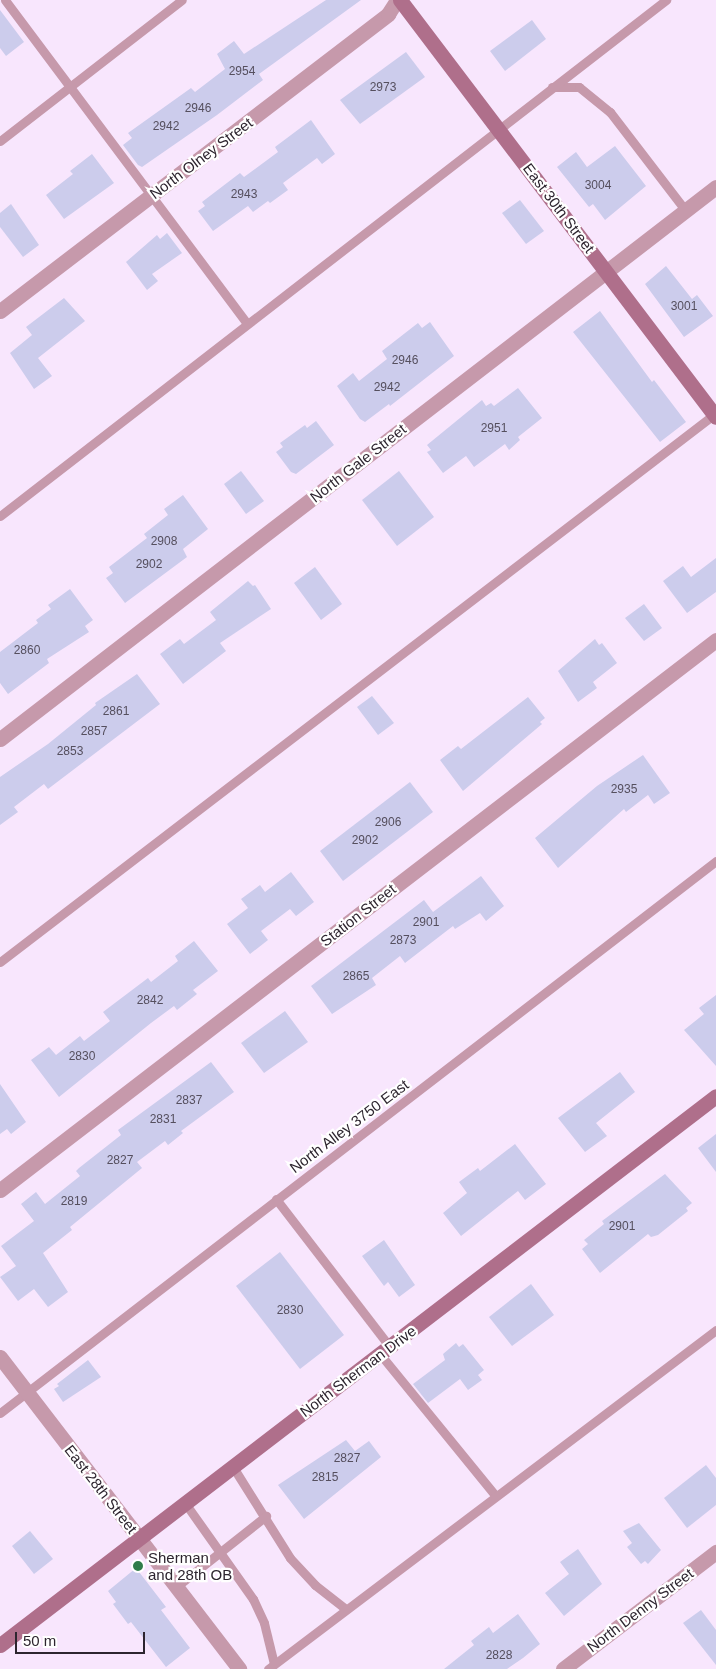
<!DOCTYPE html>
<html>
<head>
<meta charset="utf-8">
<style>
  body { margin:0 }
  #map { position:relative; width:716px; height:1669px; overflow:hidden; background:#f8e6fd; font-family:Arial,sans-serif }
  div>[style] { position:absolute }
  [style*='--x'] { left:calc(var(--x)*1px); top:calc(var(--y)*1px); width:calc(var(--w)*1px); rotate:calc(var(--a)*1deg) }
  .building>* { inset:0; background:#ccccec }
  .lane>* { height:9px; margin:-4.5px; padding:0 4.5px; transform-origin:4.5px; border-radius:4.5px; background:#c699ab }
  .street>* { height:15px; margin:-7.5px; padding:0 7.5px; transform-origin:7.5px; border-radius:7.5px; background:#c699ab }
  .secondary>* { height:15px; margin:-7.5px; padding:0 7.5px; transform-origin:7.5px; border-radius:7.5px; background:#af6f8b }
  .dots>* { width:14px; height:14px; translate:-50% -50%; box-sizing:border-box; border:2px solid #fff; border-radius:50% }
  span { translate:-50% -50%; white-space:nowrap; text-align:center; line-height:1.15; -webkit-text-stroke:4.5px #fff; paint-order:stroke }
  .number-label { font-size:12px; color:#554f5e }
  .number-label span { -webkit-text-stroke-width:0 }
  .street-label { font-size:15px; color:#2d252f }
  .poi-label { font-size:15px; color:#2d252f }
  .left { translate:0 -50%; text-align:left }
  .scale { position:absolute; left:15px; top:1632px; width:130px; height:22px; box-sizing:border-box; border:2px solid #2d252f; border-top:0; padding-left:6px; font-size:15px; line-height:18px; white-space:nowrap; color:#2d252f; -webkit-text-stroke:4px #fff; paint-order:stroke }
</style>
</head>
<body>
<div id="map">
  <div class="building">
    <i style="clip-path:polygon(326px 0,361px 0,259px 74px,263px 80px,217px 115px,142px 167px,138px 165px,123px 145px,132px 138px,128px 133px,191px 88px,195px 92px,225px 69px,217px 54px,234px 41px,244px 54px)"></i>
    <i style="clip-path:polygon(0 10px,24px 42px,6px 56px,0 48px)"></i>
    <i style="clip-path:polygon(532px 20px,546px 39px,505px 71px,490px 51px)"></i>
    <i style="clip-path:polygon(406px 52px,425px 77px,360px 124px,340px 100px)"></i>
    <i style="clip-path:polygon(311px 120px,335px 154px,322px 164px,317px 158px,283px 183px,288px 190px,270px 203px,268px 201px,253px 212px,248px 206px,213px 231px,198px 211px,205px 206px,202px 202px,240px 173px,244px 177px,278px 152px,275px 147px)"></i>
    <i style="clip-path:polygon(615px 146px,646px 186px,605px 220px,593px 204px,589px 207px,557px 167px,576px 152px,587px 167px)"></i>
    <i style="clip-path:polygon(92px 154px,114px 183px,64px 219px,46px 195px,73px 174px,70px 171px)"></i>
    <i style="clip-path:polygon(520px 200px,544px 231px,526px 244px,502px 213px)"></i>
    <i style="clip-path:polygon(11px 204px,39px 245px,23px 257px,0 227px,0 213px)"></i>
    <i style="clip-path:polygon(167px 233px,182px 253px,152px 274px,158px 281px,147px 290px,126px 262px,157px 235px,160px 239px)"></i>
    <i style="clip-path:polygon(666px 266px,692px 299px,697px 295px,713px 316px,684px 337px,645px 284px)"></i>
    <i style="clip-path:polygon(64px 298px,85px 321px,38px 358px,52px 376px,34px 389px,10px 353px,32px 335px,26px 327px)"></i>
    <i style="clip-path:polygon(600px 311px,652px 382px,654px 380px,686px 422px,660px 442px,573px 332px)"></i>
    <i style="clip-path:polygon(430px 322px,454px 356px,390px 406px,389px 404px,365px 422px,360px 419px,337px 386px,353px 373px,359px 381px,387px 359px,382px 351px,418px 323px,422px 328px)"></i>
    <i style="clip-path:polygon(518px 388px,542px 418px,518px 437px,520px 440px,509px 450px,505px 444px,474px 467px,466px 456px,443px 473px,427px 452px,431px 450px,427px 445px,482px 400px,486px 406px,491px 403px,494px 406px)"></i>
    <i style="clip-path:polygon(316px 421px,334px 445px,296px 474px,291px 472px,276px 452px,283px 447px,280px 443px,305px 425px,307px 428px)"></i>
    <i style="clip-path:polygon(241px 471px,264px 501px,246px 514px,224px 484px)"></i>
    <i style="clip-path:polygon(399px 471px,434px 517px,397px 546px,362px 500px)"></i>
    <i style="clip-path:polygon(183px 495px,208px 529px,183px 549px,187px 557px,125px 603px,106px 578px,113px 573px,109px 567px,147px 538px,144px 534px,168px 515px,164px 509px)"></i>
    <i style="clip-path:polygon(716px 558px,716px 592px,687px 613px,663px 581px,683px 566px,691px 577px)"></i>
    <i style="clip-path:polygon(315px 567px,342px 604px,321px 620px,294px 583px)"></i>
    <i style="clip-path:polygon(248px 581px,253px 586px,255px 585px,271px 609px,220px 643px,226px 651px,183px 684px,160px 654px,180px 639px,184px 644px,216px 620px,210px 612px)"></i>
    <i style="clip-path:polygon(70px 589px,93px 620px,85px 626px,89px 632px,47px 659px,49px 663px,8px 694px,0 683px,0 652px,38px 623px,36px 620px,51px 609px,48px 605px)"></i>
    <i style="clip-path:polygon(644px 604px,662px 628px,644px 641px,625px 618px)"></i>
    <i style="clip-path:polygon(595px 639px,599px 645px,602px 643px,617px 663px,593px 682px,597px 688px,578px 702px,558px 671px)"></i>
    <i style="clip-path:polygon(137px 674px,160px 704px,48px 789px,44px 784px,14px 807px,18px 812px,0 825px,0 777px,48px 744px,96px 705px,95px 703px)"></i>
    <i style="clip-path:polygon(372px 696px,394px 723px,378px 735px,357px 707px)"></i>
    <i style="clip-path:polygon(528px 697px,545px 718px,540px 722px,542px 724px,463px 791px,440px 760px,458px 746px,461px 749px)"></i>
    <i style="clip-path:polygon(643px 755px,670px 793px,654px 804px,648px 795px,626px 812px,624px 809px,558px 868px,535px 838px,597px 786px)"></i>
    <i style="clip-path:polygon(410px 782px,433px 812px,343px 881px,320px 851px)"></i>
    <i style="clip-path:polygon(291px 872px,314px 902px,296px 916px,290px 909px,261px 931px,268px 940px,250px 954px,227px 924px,248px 908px,241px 899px,260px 885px,265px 892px)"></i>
    <i style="clip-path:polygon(481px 876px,504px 906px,486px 921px,480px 913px,455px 929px,453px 926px,405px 963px,400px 956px,372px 978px,376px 985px,332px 1014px,311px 986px,424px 900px,433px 912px)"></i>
    <i style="clip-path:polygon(194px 941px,218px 971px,193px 990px,197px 994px,177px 1010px,174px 1006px,151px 1023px,59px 1097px,31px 1060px,49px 1047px,56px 1055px,80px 1036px,84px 1041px,110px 1021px,103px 1012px,148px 978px,151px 982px,178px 961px,175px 956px)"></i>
    <i style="clip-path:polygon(716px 995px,716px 1066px,684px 1030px,704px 1014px,699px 1008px)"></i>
    <i style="clip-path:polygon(285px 1011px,308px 1042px,264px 1073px,241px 1043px)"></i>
    <i style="clip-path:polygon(211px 1062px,234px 1092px,181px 1131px,183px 1133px,168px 1145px,165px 1141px,137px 1162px,142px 1168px,70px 1227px,72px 1230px,43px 1253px,68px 1292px,48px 1307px,34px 1289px,18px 1301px,0 1277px,16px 1266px,1px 1246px,34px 1221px,21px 1204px,36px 1192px,45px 1204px,80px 1176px,76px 1171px,79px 1168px,121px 1135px,118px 1130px)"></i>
    <i style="clip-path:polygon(620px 1072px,635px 1092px,596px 1123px,607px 1136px,585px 1152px,558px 1118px)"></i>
    <i style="clip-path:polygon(0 1084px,26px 1122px,11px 1134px,7px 1129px,0 1134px)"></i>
    <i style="clip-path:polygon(716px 1134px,716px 1172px,698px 1148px)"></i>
    <i style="clip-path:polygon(515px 1144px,546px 1184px,525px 1200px,518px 1191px,461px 1236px,443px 1213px,467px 1193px,459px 1182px,478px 1168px,480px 1171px)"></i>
    <i style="clip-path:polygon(665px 1174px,692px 1203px,686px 1208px,688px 1211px,658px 1235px,651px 1237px,648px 1234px,600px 1273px,582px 1249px,588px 1244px,584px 1240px,604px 1224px,602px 1221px)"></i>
    <i style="clip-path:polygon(384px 1240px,415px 1285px,399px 1297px,388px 1282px,384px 1286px,362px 1256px)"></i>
    <i style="clip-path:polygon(280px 1252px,344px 1335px,300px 1369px,236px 1286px)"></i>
    <i style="clip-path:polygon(531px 1284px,554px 1315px,512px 1346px,489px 1317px)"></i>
    <i style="clip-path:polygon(456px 1343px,459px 1347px,463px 1344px,484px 1370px,478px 1375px,482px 1380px,468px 1390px,460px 1379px,428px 1403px,413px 1384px,445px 1360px,443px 1354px)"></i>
    <i style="clip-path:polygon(88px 1360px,101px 1377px,63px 1402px,54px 1389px,59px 1386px,57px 1384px)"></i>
    <i style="clip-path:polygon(346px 1440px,355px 1451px,369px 1441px,381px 1457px,304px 1519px,278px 1485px)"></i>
    <i style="clip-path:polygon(706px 1465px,716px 1478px,716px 1505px,687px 1528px,664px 1498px)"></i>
    <i style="clip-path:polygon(639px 1523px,661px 1550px,648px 1564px,645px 1561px,641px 1564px,627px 1547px,632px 1543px,623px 1531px)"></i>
    <i style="clip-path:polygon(30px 1531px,53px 1559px,34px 1574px,12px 1546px)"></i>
    <i style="clip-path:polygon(578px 1549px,602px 1584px,564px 1616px,545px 1593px,569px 1574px,560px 1562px)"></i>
    <i style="clip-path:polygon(136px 1568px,166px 1607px,161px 1610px,190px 1648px,166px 1667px,131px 1622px,128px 1624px,113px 1604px,116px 1602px,108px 1591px)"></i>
    <i style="clip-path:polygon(701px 1610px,716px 1630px,716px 1665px,683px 1623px)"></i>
    <i style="clip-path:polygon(518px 1614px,540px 1644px,523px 1658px,507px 1669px,444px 1669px,474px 1645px,471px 1641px,489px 1627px,493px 1633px)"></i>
  </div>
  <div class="lane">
    <i style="--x:5;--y:0;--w:404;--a:53.2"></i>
    <i style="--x:552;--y:87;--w:27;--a:0"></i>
    <i style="--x:579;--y:87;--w:40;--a:39"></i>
    <i style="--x:610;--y:112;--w:125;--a:52.5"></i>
    <i style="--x:0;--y:141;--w:230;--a:-37.8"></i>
    <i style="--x:0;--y:516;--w:843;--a:-37.77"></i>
    <i style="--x:0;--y:962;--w:902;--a:-37.48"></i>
    <i style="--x:276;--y:1199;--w:187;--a:52.4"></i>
    <i style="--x:380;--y:1354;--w:182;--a:50.8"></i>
    <i style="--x:0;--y:1413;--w:904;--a:-37.63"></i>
    <i style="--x:233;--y:1467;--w:107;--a:57.9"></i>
    <i style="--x:290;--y:1558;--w:37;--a:47"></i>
    <i style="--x:315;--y:1585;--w:39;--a:38"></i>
    <i style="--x:185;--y:1503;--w:118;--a:54.7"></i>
    <i style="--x:253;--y:1599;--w:26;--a:65"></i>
    <i style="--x:264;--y:1623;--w:42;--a:76.3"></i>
    <i style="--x:176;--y:1587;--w:115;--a:-38.3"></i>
    <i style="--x:268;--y:1669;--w:562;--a:-37.11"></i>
  </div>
  <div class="street">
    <i style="--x:0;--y:311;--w:489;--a:-37.4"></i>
    <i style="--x:388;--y:14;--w:17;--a:-57"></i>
    <i style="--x:0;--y:739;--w:904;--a:-37.63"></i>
    <i style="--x:0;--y:1190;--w:903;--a:-37.53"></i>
    <i style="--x:0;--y:1357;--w:393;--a:52.5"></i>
    <i style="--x:563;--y:1669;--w:193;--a:-37.4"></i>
  </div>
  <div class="secondary">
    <i style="--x:400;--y:0;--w:523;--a:52.85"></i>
    <i style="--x:0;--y:1645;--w:902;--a:-37.48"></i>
  </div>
  <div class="dots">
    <i style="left:138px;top:1566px;background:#307c4a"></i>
  </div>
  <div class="number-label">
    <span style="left:242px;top:72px">2954</span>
    <span style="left:383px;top:88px">2973</span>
    <span style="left:198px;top:109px">2946</span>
    <span style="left:166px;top:127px">2942</span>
    <span style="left:598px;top:186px">3004</span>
    <span style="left:244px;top:195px">2943</span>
    <span style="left:684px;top:307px">3001</span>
    <span style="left:405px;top:361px">2946</span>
    <span style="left:387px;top:388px">2942</span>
    <span style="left:494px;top:429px">2951</span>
    <span style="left:164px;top:542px">2908</span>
    <span style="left:149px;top:565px">2902</span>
    <span style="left:27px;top:651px">2860</span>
    <span style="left:116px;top:712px">2861</span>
    <span style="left:94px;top:732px">2857</span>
    <span style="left:70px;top:752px">2853</span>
    <span style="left:624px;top:790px">2935</span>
    <span style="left:388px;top:823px">2906</span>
    <span style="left:365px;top:841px">2902</span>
    <span style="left:426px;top:923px">2901</span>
    <span style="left:403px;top:941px">2873</span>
    <span style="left:356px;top:977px">2865</span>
    <span style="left:150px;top:1001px">2842</span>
    <span style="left:82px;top:1057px">2830</span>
    <span style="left:189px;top:1101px">2837</span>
    <span style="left:163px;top:1120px">2831</span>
    <span style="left:120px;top:1161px">2827</span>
    <span style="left:74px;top:1202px">2819</span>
    <span style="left:622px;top:1227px">2901</span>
    <span style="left:290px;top:1311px">2830</span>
    <span style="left:347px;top:1459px">2827</span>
    <span style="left:325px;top:1478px">2815</span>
    <span style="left:499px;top:1656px">2828</span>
  </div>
  <div class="street-label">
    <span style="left:201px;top:158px;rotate:-37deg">North Olney Street</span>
    <span style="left:559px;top:208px;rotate:53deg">East 30th Street</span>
    <span style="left:358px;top:463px;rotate:-38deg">North Gale Street</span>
    <span style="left:358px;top:915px;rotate:-38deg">Station Street</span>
    <span style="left:349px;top:1126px;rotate:-37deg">North Alley 3750 East</span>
    <span style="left:358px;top:1371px;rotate:-37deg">North Sherman Drive</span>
    <span style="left:101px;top:1489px;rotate:52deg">East 28th Street</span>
    <span style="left:640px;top:1610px;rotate:-37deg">North Denny Street</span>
  </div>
  <div class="poi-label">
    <span class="left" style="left:148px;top:1566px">Sherman<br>and 28th OB</span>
  </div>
  <div class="scale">50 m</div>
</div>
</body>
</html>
